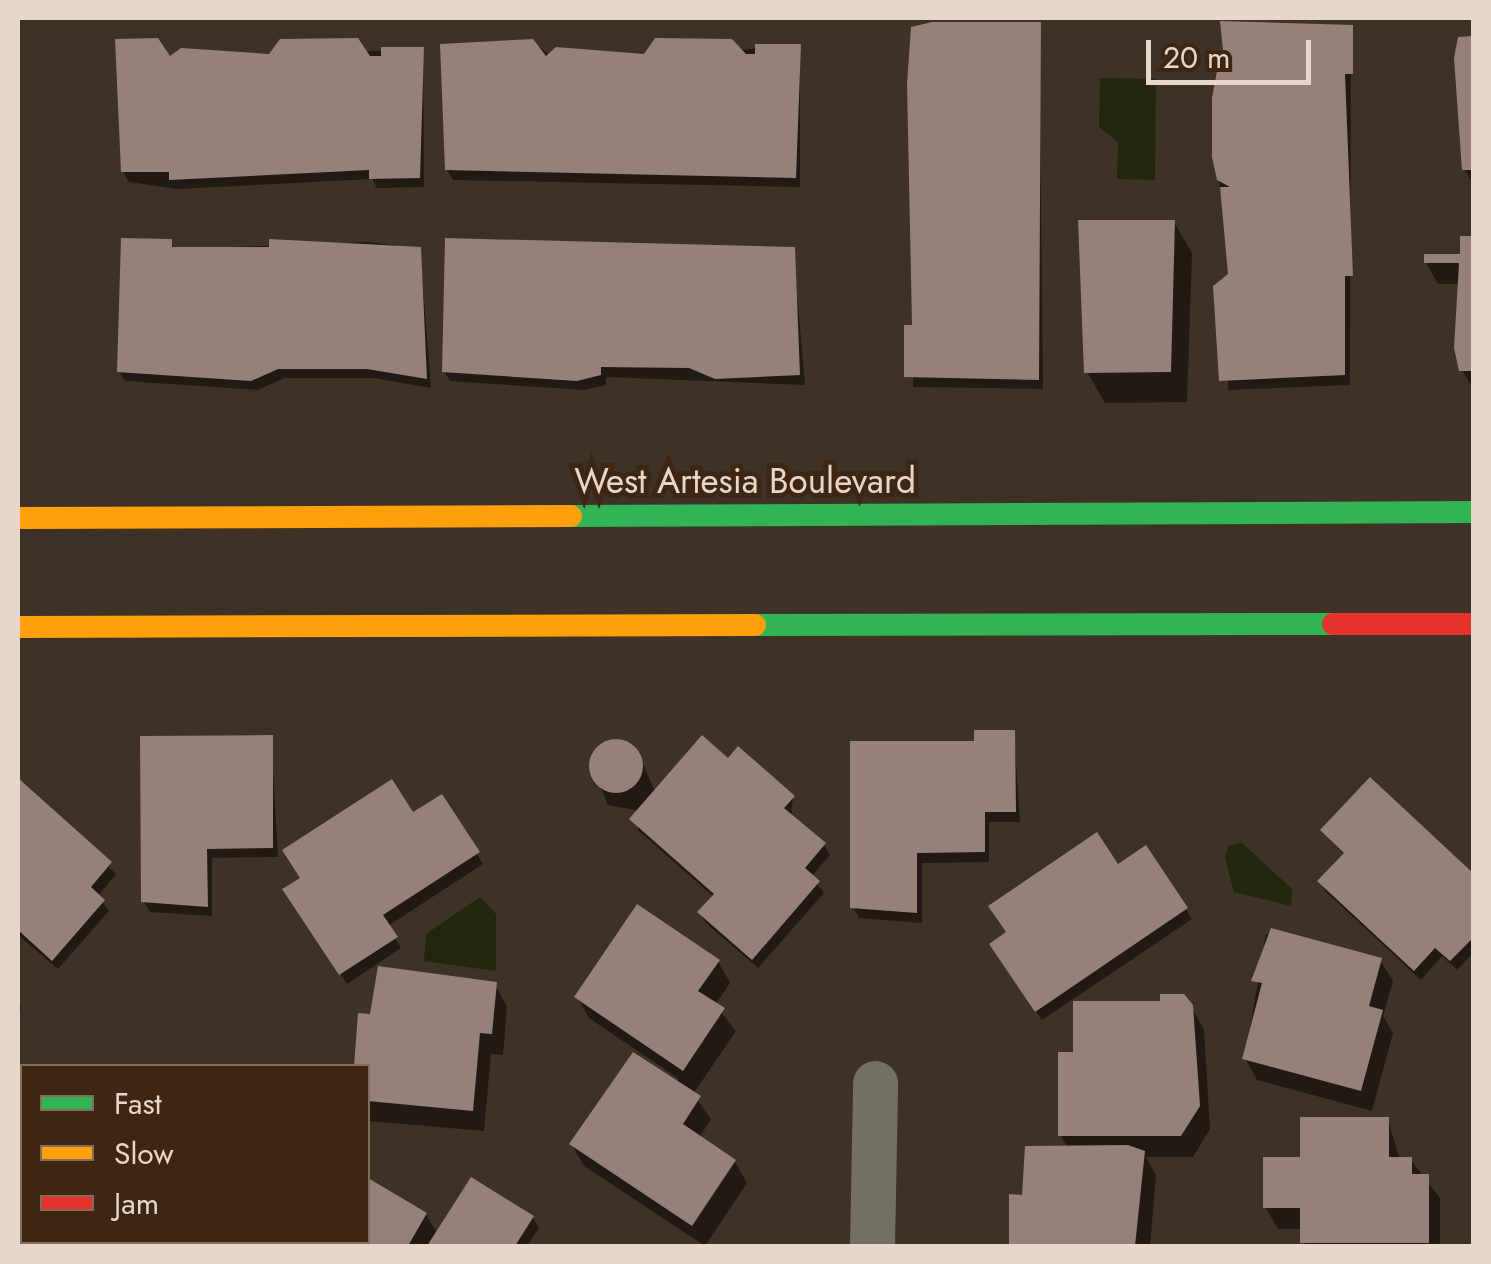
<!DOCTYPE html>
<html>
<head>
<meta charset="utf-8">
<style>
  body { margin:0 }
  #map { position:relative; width:1491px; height:1264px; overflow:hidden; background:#3e3126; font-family:Jost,sans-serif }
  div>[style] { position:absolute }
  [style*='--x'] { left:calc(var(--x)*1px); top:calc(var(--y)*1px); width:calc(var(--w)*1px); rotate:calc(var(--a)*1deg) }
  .water>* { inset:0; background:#21270d }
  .shadow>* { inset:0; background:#0007 }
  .building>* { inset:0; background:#95807a }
  .round { border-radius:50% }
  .street>* { height:45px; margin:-22.5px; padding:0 22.5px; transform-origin:22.5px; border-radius:22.5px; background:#746f63 }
  .fast>* { height:22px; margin:-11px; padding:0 11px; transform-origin:11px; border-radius:11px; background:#30b455 }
  .slow>* { height:22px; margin:-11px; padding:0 11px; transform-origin:11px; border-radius:11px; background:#ff9f0a }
  .jam>* { height:22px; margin:-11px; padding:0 11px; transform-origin:11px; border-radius:11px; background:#e5322d }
  span { translate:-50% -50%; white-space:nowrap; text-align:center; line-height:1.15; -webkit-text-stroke:10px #3e2612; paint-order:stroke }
  .street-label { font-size:35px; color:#e7d7cb }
  .frame { position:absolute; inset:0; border:20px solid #e7d7cb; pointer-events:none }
  .legend { position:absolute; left:20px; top:1064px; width:350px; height:180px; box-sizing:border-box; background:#3e2612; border:2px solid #826d5c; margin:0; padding:12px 18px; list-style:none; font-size:30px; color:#e7d7cb }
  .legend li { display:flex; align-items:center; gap:20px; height:50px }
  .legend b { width:50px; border:2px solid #826d5c }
  .scale { position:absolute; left:1146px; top:40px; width:165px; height:45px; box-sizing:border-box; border:5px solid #e7d7cb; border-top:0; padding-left:12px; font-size:30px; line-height:35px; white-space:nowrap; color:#e7d7cb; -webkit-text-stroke:8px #3e2612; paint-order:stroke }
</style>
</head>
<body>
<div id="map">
  <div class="water">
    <i style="clip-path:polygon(1100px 78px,1156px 79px,1155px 180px,1117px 179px,1118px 142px,1099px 127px)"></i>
    <i style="clip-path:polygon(1242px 843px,1292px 889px,1291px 906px,1234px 892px,1225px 858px,1228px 846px)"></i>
    <i style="clip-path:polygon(480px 897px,496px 914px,496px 971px,424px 961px,426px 934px)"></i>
  </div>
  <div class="shadow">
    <i style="clip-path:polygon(1039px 25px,1043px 389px,913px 387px,914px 29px)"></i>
    <i style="clip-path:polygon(1351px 27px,1350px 385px,1228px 390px,1231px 275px,1219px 180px)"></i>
    <i style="clip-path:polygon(1474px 40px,1474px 185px,1464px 169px)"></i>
    <i style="clip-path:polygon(532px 42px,558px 61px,800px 46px,800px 187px,453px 180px,447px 170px)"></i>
    <i style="clip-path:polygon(423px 49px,424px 187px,377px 188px,372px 179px,177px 189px,129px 182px,123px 172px,169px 59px)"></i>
    <i style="clip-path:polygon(1174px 222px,1192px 253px,1187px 402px,1105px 403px,1087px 372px)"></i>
    <i style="clip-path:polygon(1474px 239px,1474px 390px,1462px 370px,1462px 284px,1438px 284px,1426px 263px,1463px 257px)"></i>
    <i style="clip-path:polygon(170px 241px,175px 249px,370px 242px,420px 249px,431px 388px,374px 378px,284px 378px,258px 390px,125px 381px,119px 371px)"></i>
    <i style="clip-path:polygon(793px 249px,805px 385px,606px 377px,606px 385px,584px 390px,450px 381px,444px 371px)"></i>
    <i style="clip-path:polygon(1014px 733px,1020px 822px,989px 822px,989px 862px,922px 863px,922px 923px,859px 918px,853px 907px,977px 744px)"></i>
    <i style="clip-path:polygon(271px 737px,278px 857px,212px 858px,212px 916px,150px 912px,144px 902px)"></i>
    <i style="clip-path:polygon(619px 739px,637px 750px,655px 792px,728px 761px,793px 797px,791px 816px,824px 845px,830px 855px,811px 877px,824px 893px,758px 968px,706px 923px,700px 913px,714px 897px,638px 830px,640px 811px,608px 805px,590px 762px,599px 746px)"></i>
    <i style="clip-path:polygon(18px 782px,116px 874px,98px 896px,109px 911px,58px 969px,18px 935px)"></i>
    <i style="clip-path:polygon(441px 797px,483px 864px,388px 926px,401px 948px,347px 984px,292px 899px,303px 879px)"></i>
    <i style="clip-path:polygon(1323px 831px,1474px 877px,1474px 952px,1457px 970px,1442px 956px,1421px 980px,1326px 892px,1320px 882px,1345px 856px)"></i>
    <i style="clip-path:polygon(1186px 909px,1192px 919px,1042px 1020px,998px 955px)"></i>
    <i style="clip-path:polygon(1266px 934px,1380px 960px,1393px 981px,1383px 1016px,1393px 1033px,1372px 1111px,1257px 1080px,1245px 1058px)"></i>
    <i style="clip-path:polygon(718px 961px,730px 983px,715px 1005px,736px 1031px,693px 1094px,711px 1119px,699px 1138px,735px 1162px,747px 1183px,705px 1246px,584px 1166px,572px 1145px,679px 1079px,589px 1018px,577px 997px)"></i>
    <i style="clip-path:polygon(495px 985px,507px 1006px,503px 1055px,491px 1054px,484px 1131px,368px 1121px,368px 1066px,356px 1066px,361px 1016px)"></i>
    <i style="clip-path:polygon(18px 1000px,21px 1007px,18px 1035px)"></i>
    <i style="clip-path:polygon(1191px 1007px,1204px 1029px,1210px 1129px,1193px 1157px,1146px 1157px,1156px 1175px,1150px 1246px,1011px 1246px,1012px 1197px,1024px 1198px,1069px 1150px,1061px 1136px,1075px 1054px)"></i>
    <i style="clip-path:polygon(1388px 1120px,1400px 1160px,1411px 1160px,1440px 1198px,1440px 1246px,1305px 1246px,1302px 1229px,1278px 1229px,1265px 1207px,1302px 1160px)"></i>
    <i style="clip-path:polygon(368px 1180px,426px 1214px,438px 1235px,533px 1218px,539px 1228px,527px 1246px,284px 1246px,368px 1242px)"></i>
  </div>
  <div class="building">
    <i style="clip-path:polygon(1220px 21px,1353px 25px,1353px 74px,1345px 74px,1353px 276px,1345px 276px,1345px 375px,1219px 381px,1213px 286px,1228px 274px,1220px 187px,1230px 187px,1217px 180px,1212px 157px,1212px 98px,1217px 71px,1225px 71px)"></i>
    <i style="clip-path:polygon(932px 22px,1041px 22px,1039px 380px,904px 377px,904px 325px,912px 325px,907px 84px,911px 27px)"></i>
    <i style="clip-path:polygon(1474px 36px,1474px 170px,1462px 170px,1454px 58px,1458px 37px)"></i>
    <i style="clip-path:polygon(158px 38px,170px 56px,181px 48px,269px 54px,280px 39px,358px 38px,370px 56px,381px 56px,381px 47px,424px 47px,420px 178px,369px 179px,369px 170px,169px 180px,169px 172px,121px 172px,115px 39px)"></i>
    <i style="clip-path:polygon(655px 38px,732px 39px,746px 54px,755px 54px,755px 44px,801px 44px,796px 178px,445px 170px,440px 44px,533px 39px,546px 56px,556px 47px,644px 54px)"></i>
    <i style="clip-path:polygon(1078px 220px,1175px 220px,1171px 372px,1084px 373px)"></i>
    <i style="clip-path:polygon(1460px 236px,1474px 236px,1474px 371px,1459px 371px,1454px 348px,1459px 263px,1424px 263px,1424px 254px,1460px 254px)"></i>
    <i style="clip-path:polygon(121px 238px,172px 239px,172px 247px,269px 247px,269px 239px,421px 247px,427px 379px,367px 369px,278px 369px,251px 381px,117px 372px)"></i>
    <i style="clip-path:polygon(445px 238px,795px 247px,800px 375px,715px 379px,689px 368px,601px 367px,601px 375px,577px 381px,442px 372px)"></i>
    <i style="clip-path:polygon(974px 730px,1015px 730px,1016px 812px,985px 812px,985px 852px,917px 853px,917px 913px,850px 908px,850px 741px,974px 741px)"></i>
    <i style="clip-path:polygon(273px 735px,273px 848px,207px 849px,208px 907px,141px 902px,140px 736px)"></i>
    <i style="clip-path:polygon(702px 735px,728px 758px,738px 746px,795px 796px,784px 808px,826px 843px,805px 868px,820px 881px,752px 960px,697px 912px,714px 894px,629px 819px)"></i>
    <i class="round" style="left:589px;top:739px;width:54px;height:54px"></i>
    <i style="clip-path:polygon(1370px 777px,1474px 874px,1474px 937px,1450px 961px,1435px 948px,1414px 971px,1317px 881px,1344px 853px,1320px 830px)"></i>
    <i style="clip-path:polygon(18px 778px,112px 862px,91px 887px,105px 900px,52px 961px,18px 930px)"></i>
    <i style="clip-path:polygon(392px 779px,413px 812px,442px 794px,480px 852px,383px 915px,398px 937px,339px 975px,282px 889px,300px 878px,282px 850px)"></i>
    <i style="clip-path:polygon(1097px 832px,1118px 864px,1146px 845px,1188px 908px,1035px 1012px,989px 944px,1006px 932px,988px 906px)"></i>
    <i style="clip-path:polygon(637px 904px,720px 960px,698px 991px,725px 1008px,683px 1071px,574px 997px)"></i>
    <i style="clip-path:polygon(1271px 928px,1382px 958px,1369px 1006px,1383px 1010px,1361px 1091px,1242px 1059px,1262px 983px,1251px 981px)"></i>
    <i style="clip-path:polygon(378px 966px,497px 982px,492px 1034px,480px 1033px,473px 1111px,368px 1101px,368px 1066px,354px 1066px,358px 1013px,370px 1014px)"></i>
    <i style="clip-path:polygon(1160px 994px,1184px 994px,1193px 1005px,1200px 1106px,1181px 1136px,1058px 1136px,1058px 1052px,1073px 1052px,1073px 1001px,1160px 1001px)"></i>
    <i style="clip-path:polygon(633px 1052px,701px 1096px,683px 1124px,736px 1160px,692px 1226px,569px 1144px)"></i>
    <i style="clip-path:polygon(1300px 1117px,1389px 1117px,1389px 1157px,1412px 1157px,1412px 1174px,1429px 1174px,1429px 1243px,1300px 1243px,1300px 1208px,1263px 1208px,1263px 1157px,1300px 1157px)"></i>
    <i style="clip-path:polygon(1128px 1145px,1145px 1151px,1135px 1246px,1009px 1246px,1009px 1194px,1022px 1195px,1025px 1146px)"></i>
    <i style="clip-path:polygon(471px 1177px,534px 1216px,515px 1246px,427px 1246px)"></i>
    <i style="clip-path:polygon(368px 1178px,427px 1213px,408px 1246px,292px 1242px,368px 1242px)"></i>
  </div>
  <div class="street">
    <i style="--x:166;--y:1246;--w:4;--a:-76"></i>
    <i style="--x:872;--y:1246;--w:163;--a:-88.9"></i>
  </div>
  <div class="fast">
    <i style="--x:571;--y:516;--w:903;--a:-0.25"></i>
    <i style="--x:755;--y:625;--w:578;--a:-0.1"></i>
  </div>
  <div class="slow">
    <i style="--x:18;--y:518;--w:553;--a:-0.21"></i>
    <i style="--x:18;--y:627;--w:737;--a:-0.16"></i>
  </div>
  <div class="jam">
    <i style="--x:1333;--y:624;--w:141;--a:0"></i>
  </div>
  <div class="street-label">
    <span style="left:745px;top:481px">West Artesia Boulevard</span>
  </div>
  <div class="frame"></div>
  <ul class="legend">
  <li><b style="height:12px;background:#30b455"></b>Fast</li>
  <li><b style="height:12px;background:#ff9f0a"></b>Slow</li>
  <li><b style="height:12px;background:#e5322d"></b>Jam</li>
  </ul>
  <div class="scale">20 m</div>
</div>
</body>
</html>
